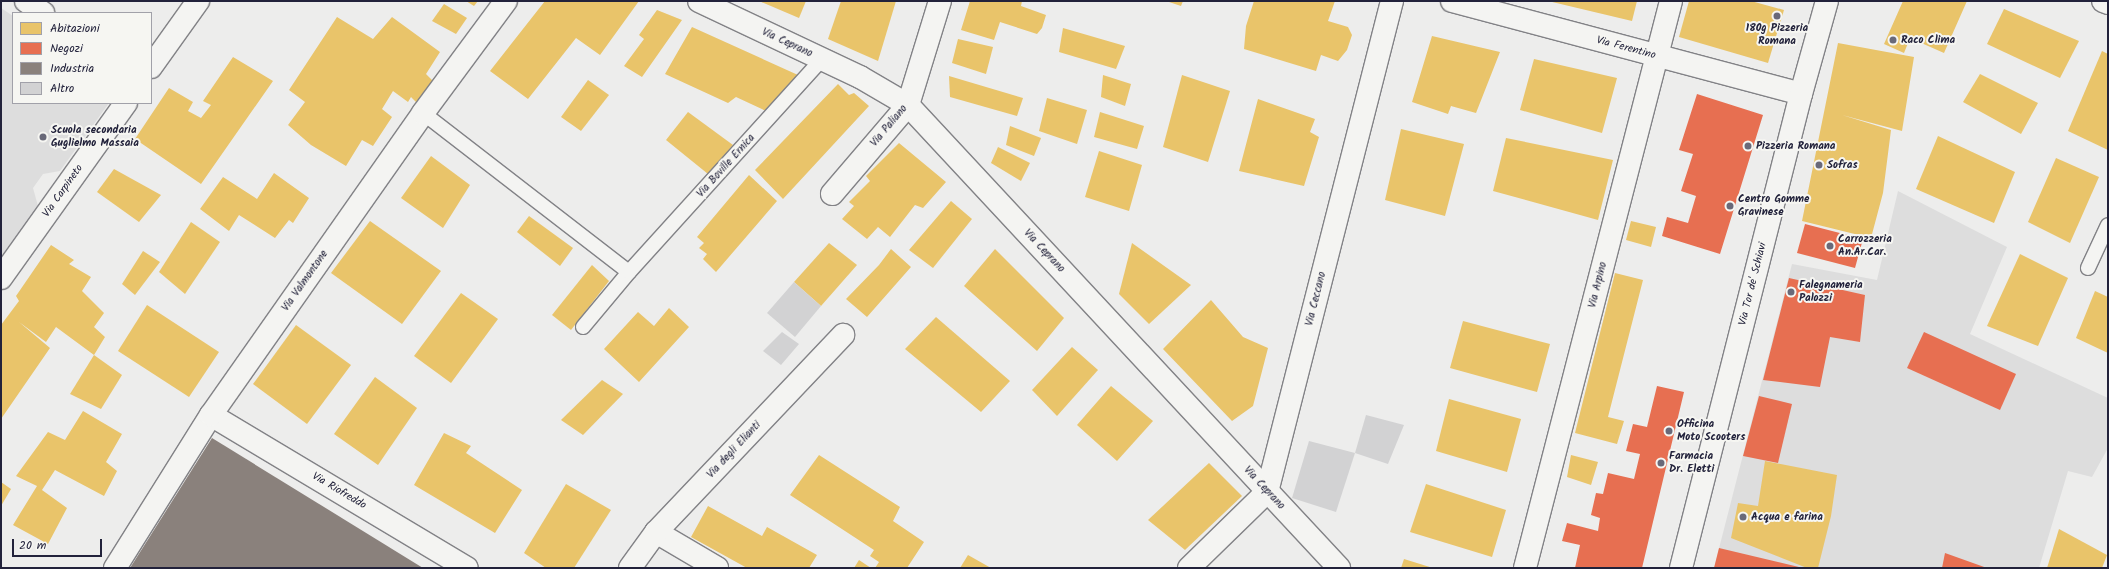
<!DOCTYPE html>
<html>
<head>
<meta charset="utf-8">
<style>
  body { margin:0 }
  #map { position:relative; width:2109px; height:569px; overflow:hidden; background:#ededec; font-family:Kalam,sans-serif }
  div>[style] { position:absolute }
  [style*='--x'] { left:calc(var(--x)*1px); top:calc(var(--y)*1px); width:calc(var(--w)*1px); rotate:calc(var(--a)*1deg) }
  .built>* { inset:0; background:#ddd }
  .homes>* { inset:0; background:#e9c46a }
  .shops>* { inset:0; background:#e76f51 }
  .industry>* { inset:0; background:#8a817c }
  .building>* { inset:0; background:#d2d2d3 }
  .roads { filter:drop-shadow(1px 0 #828286) drop-shadow(-1px 0 #828286) drop-shadow(0 1px #828286) drop-shadow(0 -1px #828286) }
  .lane>* { height:14px; margin:-7px; padding:0 7px; transform-origin:7px; border-radius:7px; background:#f4f4f2 }
  .street>* { height:22px; margin:-11px; padding:0 11px; transform-origin:11px; border-radius:11px; background:#f4f4f2 }
  .dots>* { width:11px; height:11px; translate:-50% -50%; box-sizing:border-box; border:2px solid #f6f6f2; border-radius:50% }
  span { translate:-50% -50%; white-space:nowrap; text-align:center; line-height:1.15; -webkit-text-stroke:4px #f6f6f2; paint-order:stroke }
  .poi-label { font-size:11px; color:#22223b; font-weight:700 }
  .left { translate:0 -50%; text-align:left }
  .street-label { font-size:11px; color:#22223b }
  .frame { position:absolute; inset:0; border:2px solid #22223b; pointer-events:none }
  .legend { position:absolute; left:12px; top:12px; width:140px; height:92px; box-sizing:border-box; background:#f6f6f2; border:1px solid #a1a1a9; margin:0; padding:5px 7px; list-style:none; font-size:12px; color:#22223b }
  .legend li { display:flex; align-items:center; gap:8px; height:20px }
  .legend b { width:20px; border:1px solid #a1a1a9 }
  .scale { position:absolute; left:12px; top:539px; width:90px; height:18px; box-sizing:border-box; border:2px solid #22223b; border-top:0; padding-left:5px; font-size:12px; line-height:14px; white-space:nowrap; color:#22223b; -webkit-text-stroke:3px #f6f6f2; paint-order:stroke }
</style>
</head>
<body>
<div id="map">
  <div class="built">
    <i style="clip-path:polygon(1px 8px,13px 16px,13px 103px,109px 103px,60px 171px,43px 174px,33px 188px,38px 206px,1px 257px)"></i>
    <i style="clip-path:polygon(1898px 191px,2007px 247px,1970px 334px,2108px 398px,2108px 448px,2092px 477px,2068px 471px,2039px 568px,1714px 568px,1792px 264px,1877px 280px)"></i>
  </div>
  <div class="homes">
    <i style="clip-path:polygon(466px 1px,478px 1px,474px 6px)"></i>
    <i style="clip-path:polygon(545px 1px,639px 1px,600px 55px,576px 38px,528px 99px,490px 71px)"></i>
    <i style="clip-path:polygon(759px 1px,806px 1px,799px 18px)"></i>
    <i style="clip-path:polygon(841px 1px,896px 1px,878px 61px,828px 39px)"></i>
    <i style="clip-path:polygon(970px 1px,1022px 1px,1021px 6px,1046px 15px,1042px 28px,1037px 34px,1000px 22px,994px 40px,961px 30px)"></i>
    <i style="clip-path:polygon(1166px 1px,1183px 1px,1181px 6px)"></i>
    <i style="clip-path:polygon(1254px 1px,1335px 1px,1328px 21px,1348px 27px,1352px 35px,1347px 50px,1338px 61px,1321px 55px,1316px 71px,1244px 49px,1246px 26px)"></i>
    <i style="clip-path:polygon(1548px 1px,1637px 1px,1632px 21px)"></i>
    <i style="clip-path:polygon(1689px 1px,1751px 1px,1784px 10px,1768px 63px,1679px 37px)"></i>
    <i style="clip-path:polygon(1903px 1px,1967px 1px,1944px 53px,1910px 38px,1904px 53px,1884px 44px)"></i>
    <i style="clip-path:polygon(444px 4px,467px 18px,456px 34px,432px 21px)"></i>
    <i style="clip-path:polygon(2004px 9px,2079px 41px,2060px 78px,1987px 44px)"></i>
    <i style="clip-path:polygon(657px 10px,682px 20px,642px 77px,624px 66px,644px 39px,639px 35px)"></i>
    <i style="clip-path:polygon(337px 17px,373px 39px,392px 17px,440px 52px,426px 74px,435px 83px,418px 104px,411px 97px,408px 102px,393px 91px,382px 109px,392px 117px,373px 146px,362px 140px,346px 166px,311px 145px,288px 125px,305px 102px,289px 90px)"></i>
    <i style="clip-path:polygon(692px 27px,798px 75px,766px 111px,736px 97px,728px 103px,665px 74px)"></i>
    <i style="clip-path:polygon(1063px 28px,1125px 46px,1116px 69px,1059px 52px)"></i>
    <i style="clip-path:polygon(1432px 36px,1500px 52px,1476px 113px,1451px 106px,1448px 114px,1412px 102px)"></i>
    <i style="clip-path:polygon(958px 39px,993px 47px,986px 74px,952px 63px)"></i>
    <i style="clip-path:polygon(1838px 43px,1914px 57px,1902px 131px,1842px 115px,1891px 130px,1883px 193px,1871px 238px,1802px 221px)"></i>
    <i style="clip-path:polygon(2102px 51px,2108px 54px,2108px 150px,2068px 131px)"></i>
    <i style="clip-path:polygon(233px 57px,273px 81px,201px 184px,135px 139px,169px 88px,193px 102px,188px 111px,201px 118px,211px 105px,203px 101px)"></i>
    <i style="clip-path:polygon(1534px 59px,1617px 78px,1602px 133px,1520px 110px)"></i>
    <i style="clip-path:polygon(1980px 74px,2038px 103px,2021px 134px,1963px 102px)"></i>
    <i style="clip-path:polygon(1103px 75px,1131px 84px,1125px 106px,1101px 97px)"></i>
    <i style="clip-path:polygon(1182px 75px,1230px 91px,1208px 162px,1163px 147px)"></i>
    <i style="clip-path:polygon(949px 76px,1023px 98px,1017px 116px,950px 97px)"></i>
    <i style="clip-path:polygon(588px 80px,609px 95px,581px 131px,561px 117px)"></i>
    <i style="clip-path:polygon(838px 84px,849px 95px,854px 93px,869px 106px,783px 199px,755px 170px)"></i>
    <i style="clip-path:polygon(1047px 98px,1087px 110px,1077px 144px,1039px 131px)"></i>
    <i style="clip-path:polygon(1258px 99px,1315px 119px,1310px 132px,1319px 137px,1304px 186px,1239px 171px)"></i>
    <i style="clip-path:polygon(688px 112px,733px 145px,708px 174px,666px 140px)"></i>
    <i style="clip-path:polygon(1100px 112px,1144px 126px,1137px 149px,1094px 137px)"></i>
    <i style="clip-path:polygon(1010px 126px,1041px 138px,1034px 156px,1006px 145px)"></i>
    <i style="clip-path:polygon(1401px 129px,1464px 144px,1445px 216px,1385px 200px)"></i>
    <i style="clip-path:polygon(1938px 136px,2015px 172px,1994px 223px,1916px 189px)"></i>
    <i style="clip-path:polygon(1506px 138px,1613px 160px,1598px 220px,1493px 191px)"></i>
    <i style="clip-path:polygon(899px 143px,946px 182px,923px 208px,915px 205px,890px 237px,878px 227px,867px 239px,842px 219px,854px 206px,849px 202px,870px 181px,866px 176px)"></i>
    <i style="clip-path:polygon(998px 147px,1030px 163px,1021px 181px,991px 163px)"></i>
    <i style="clip-path:polygon(1099px 151px,1142px 165px,1129px 211px,1085px 197px)"></i>
    <i style="clip-path:polygon(431px 156px,470px 185px,443px 228px,401px 198px)"></i>
    <i style="clip-path:polygon(2056px 158px,2099px 177px,2070px 243px,2028px 222px)"></i>
    <i style="clip-path:polygon(114px 169px,161px 195px,139px 222px,97px 192px)"></i>
    <i style="clip-path:polygon(274px 173px,309px 198px,293px 223px,289px 220px,275px 238px,239px 215px,229px 231px,200px 209px,223px 177px,257px 199px)"></i>
    <i style="clip-path:polygon(749px 175px,777px 201px,716px 272px,703px 259px,707px 254px,699px 248px,704px 243px,697px 237px)"></i>
    <i style="clip-path:polygon(951px 201px,972px 219px,933px 268px,909px 250px)"></i>
    <i style="clip-path:polygon(529px 216px,573px 248px,560px 266px,517px 232px)"></i>
    <i style="clip-path:polygon(370px 221px,441px 271px,402px 324px,331px 273px)"></i>
    <i style="clip-path:polygon(1631px 221px,1656px 227px,1651px 247px,1626px 240px)"></i>
    <i style="clip-path:polygon(191px 222px,220px 242px,185px 294px,159px 272px)"></i>
    <i style="clip-path:polygon(829px 243px,857px 265px,821px 306px,794px 282px)"></i>
    <i style="clip-path:polygon(1132px 243px,1191px 285px,1149px 324px,1119px 294px)"></i>
    <i style="clip-path:polygon(51px 245px,74px 260px,69px 264px,91px 277px,82px 291px,104px 313px,94px 327px,105px 337px,94px 355px,56px 327px,46px 342px,19px 322px,50px 348px,1px 419px,1px 325px,19px 301px,16px 296px)"></i>
    <i style="clip-path:polygon(891px 249px,911px 267px,867px 317px,846px 299px,879px 265px)"></i>
    <i style="clip-path:polygon(995px 249px,1064px 318px,1037px 351px,964px 286px)"></i>
    <i style="clip-path:polygon(143px 251px,160px 262px,135px 295px,122px 284px)"></i>
    <i style="clip-path:polygon(2020px 254px,2068px 278px,2038px 346px,1987px 326px)"></i>
    <i style="clip-path:polygon(592px 265px,609px 281px,571px 330px,552px 315px)"></i>
    <i style="clip-path:polygon(1615px 273px,1643px 280px,1608px 417px,1624px 421px,1617px 444px,1575px 433px)"></i>
    <i style="clip-path:polygon(2095px 291px,2108px 297px,2108px 353px,2076px 338px)"></i>
    <i style="clip-path:polygon(461px 293px,498px 319px,451px 383px,414px 356px)"></i>
    <i style="clip-path:polygon(1211px 300px,1243px 337px,1268px 348px,1253px 406px,1232px 421px,1163px 349px)"></i>
    <i style="clip-path:polygon(147px 305px,219px 352px,189px 397px,118px 351px)"></i>
    <i style="clip-path:polygon(669px 308px,689px 327px,639px 382px,604px 349px,638px 312px,654px 326px)"></i>
    <i style="clip-path:polygon(936px 317px,1010px 381px,981px 412px,905px 349px)"></i>
    <i style="clip-path:polygon(1463px 321px,1550px 344px,1537px 392px,1450px 368px)"></i>
    <i style="clip-path:polygon(296px 325px,351px 365px,307px 424px,253px 384px)"></i>
    <i style="clip-path:polygon(1072px 347px,1098px 370px,1057px 416px,1032px 390px)"></i>
    <i style="clip-path:polygon(94px 355px,122px 375px,101px 409px,70px 394px)"></i>
    <i style="clip-path:polygon(375px 377px,417px 408px,378px 465px,334px 434px)"></i>
    <i style="clip-path:polygon(602px 380px,623px 394px,583px 435px,561px 420px)"></i>
    <i style="clip-path:polygon(1111px 386px,1153px 421px,1117px 461px,1077px 425px)"></i>
    <i style="clip-path:polygon(1449px 399px,1521px 419px,1507px 472px,1436px 451px)"></i>
    <i style="clip-path:polygon(83px 411px,122px 434px,106px 462px,117px 471px,104px 496px,55px 470px,42px 490px,67px 508px,48px 544px,13px 525px,37px 486px,16px 476px,48px 432px,65px 440px)"></i>
    <i style="clip-path:polygon(444px 433px,471px 446px,466px 453px,522px 490px,495px 533px,414px 485px)"></i>
    <i style="clip-path:polygon(819px 455px,900px 507px,893px 521px,924px 542px,907px 568px,875px 568px,879px 562px,870px 556px,874px 550px,790px 495px)"></i>
    <i style="clip-path:polygon(1571px 455px,1598px 462px,1591px 485px,1567px 477px)"></i>
    <i style="clip-path:polygon(1765px 461px,1837px 475px,1831px 516px,1818px 568px,1807px 568px,1731px 538px,1738px 503px,1758px 506px)"></i>
    <i style="clip-path:polygon(1209px 463px,1242px 496px,1185px 550px,1148px 520px)"></i>
    <i style="clip-path:polygon(1px 482px,11px 489px,1px 506px)"></i>
    <i style="clip-path:polygon(566px 484px,611px 510px,574px 568px,546px 568px,524px 553px)"></i>
    <i style="clip-path:polygon(1426px 484px,1506px 510px,1492px 557px,1410px 532px)"></i>
    <i style="clip-path:polygon(708px 506px,762px 536px,767px 527px,817px 555px,809px 568px,747px 568px,691px 537px)"></i>
    <i style="clip-path:polygon(2059px 529px,2107px 555px,2102px 568px,2047px 568px)"></i>
    <i style="clip-path:polygon(968px 555px,991px 568px,960px 568px)"></i>
    <i style="clip-path:polygon(1404px 559px,1433px 568px,1401px 568px)"></i>
    <i style="clip-path:polygon(859px 560px,871px 568px,854px 568px)"></i>
  </div>
  <div class="shops">
    <i style="clip-path:polygon(1697px 94px,1763px 115px,1720px 254px,1662px 236px,1667px 217px,1688px 223px,1696px 196px,1681px 191px,1693px 154px,1679px 150px)"></i>
    <i style="clip-path:polygon(1805px 224px,1863px 239px,1855px 268px,1797px 253px)"></i>
    <i style="clip-path:polygon(1789px 278px,1865px 295px,1860px 342px,1830px 337px,1820px 387px,1763px 380px)"></i>
    <i style="clip-path:polygon(1924px 332px,2016px 374px,2000px 410px,1907px 368px)"></i>
    <i style="clip-path:polygon(1657px 386px,1684px 392px,1642px 568px,1575px 568px,1580px 545px,1562px 541px,1567px 523px,1598px 531px,1600px 518px,1591px 515px,1596px 493px,1603px 494px,1608px 473px,1634px 479px,1640px 454px,1626px 451px,1633px 424px,1647px 427px)"></i>
    <i style="clip-path:polygon(1759px 396px,1792px 404px,1778px 463px,1743px 456px)"></i>
    <i style="clip-path:polygon(1719px 548px,1799px 567px,1799px 568px,1714px 568px)"></i>
    <i style="clip-path:polygon(1945px 553px,1987px 568px,1942px 568px)"></i>
  </div>
  <div class="industry">
    <i style="clip-path:polygon(212px 438px,423px 568px,130px 568px)"></i>
  </div>
  <div class="building">
    <i style="clip-path:polygon(794px 282px,821px 306px,795px 337px,767px 313px)"></i>
    <i style="clip-path:polygon(782px 332px,799px 344px,781px 365px,763px 351px)"></i>
    <i style="clip-path:polygon(1366px 415px,1404px 425px,1388px 464px,1355px 453px)"></i>
    <i style="clip-path:polygon(1309px 441px,1355px 453px,1336px 512px,1292px 498px)"></i>
  </div>
  <div class="roads">
    <div class="lane">
      <i style="--x:423;--y:113;--w:260;--a:37.7"></i>
      <i style="--x:2088;--y:268;--w:47;--a:-65.1"></i>
      <i style="--x:583;--y:327;--w:72;--a:-50.1"></i>
      <i style="--x:629;--y:272;--w:287;--a:-47.8"></i>
    </div>
    <div class="street">
      <i style="--x:26;--y:1;--w:21;--a:35"></i>
      <i style="--x:699;--y:1;--w:178;--a:25.3"></i>
      <i style="--x:860;--y:77;--w:56;--a:30.3"></i>
      <i style="--x:908;--y:105;--w:633;--a:47.05"></i>
      <i style="--x:1452;--y:1;--w:361;--a:14.9"></i>
      <i style="--x:2103;--y:1;--w:5;--a:22"></i>
      <i style="--x:151;--y:67;--w:81;--a:-54.5"></i>
      <i style="--x:832;--y:194;--w:117;--a:-49.5"></i>
      <i style="--x:908;--y:105;--w:109;--a:-72.9"></i>
      <i style="--x:1;--y:278;--w:215;--a:-54.5"></i>
      <i style="--x:211;--y:415;--w:298;--a:30.9"></i>
      <i style="--x:656;--y:532;--w:71;--a:30.5"></i>
      <i style="--x:115;--y:568;--w:181;--a:-57.9"></i>
      <i style="--x:211;--y:415;--w:369;--a:-54.9"></i>
      <i style="--x:423;--y:113;--w:139;--a:-53.5"></i>
      <i style="--x:630;--y:568;--w:44;--a:-54.2"></i>
      <i style="--x:656;--y:532;--w:272;--a:-46.5"></i>
      <i style="--x:1189;--y:568;--w:109;--a:-44.3"></i>
      <i style="--x:1267;--y:492;--w:507;--a:-75.72"></i>
      <i style="--x:1525;--y:568;--w:585;--a:-75.56"></i>
      <i style="--x:1681;--y:568;--w:489;--a:-75.8"></i>
      <i style="--x:1801;--y:94;--w:97;--a:-74.4"></i>
    </div>
  </div>
  <div class="dots">
    <i style="left:1777px;top:16px;background:#696979"></i>
    <i style="left:1893px;top:40px;background:#696979"></i>
    <i style="left:43px;top:137px;background:#696979"></i>
    <i style="left:1748px;top:146px;background:#696979"></i>
    <i style="left:1819px;top:165px;background:#696979"></i>
    <i style="left:1730px;top:206px;background:#696979"></i>
    <i style="left:1830px;top:246px;background:#696979"></i>
    <i style="left:1791px;top:292px;background:#696979"></i>
    <i style="left:1669px;top:431px;background:#696979"></i>
    <i style="left:1661px;top:463px;background:#696979"></i>
    <i style="left:1743px;top:517px;background:#696979"></i>
  </div>
  <div class="poi-label">
    <span style="left:1777px;top:35px">180g Pizzeria<br>Romana</span>
    <span class="left" style="left:1901px;top:40px">Raco Clima</span>
    <span class="left" style="left:51px;top:137px">Scuola secondaria<br>Guglielmo Massaia</span>
    <span class="left" style="left:1756px;top:146px">Pizzeria Romana</span>
    <span class="left" style="left:1827px;top:165px">Sofras</span>
    <span class="left" style="left:1738px;top:206px">Centro Gomme<br>Gravinese</span>
    <span class="left" style="left:1838px;top:246px">Carrozzeria<br>An.Ar.Car.</span>
    <span class="left" style="left:1799px;top:292px">Falegnameria<br>Palozzi</span>
    <span class="left" style="left:1677px;top:431px">Officina<br>Moto Scooters</span>
    <span class="left" style="left:1669px;top:463px">Farmacia<br>Dr. Eletti</span>
    <span class="left" style="left:1751px;top:517px">Acqua e farina</span>
  </div>
  <div class="street-label">
    <span style="left:787px;top:43px;rotate:25deg">Via Ceprano</span>
    <span style="left:1626px;top:48px;rotate:15deg">Via Ferentino</span>
    <span style="left:889px;top:126px;rotate:-50deg">Via Paliano</span>
    <span style="left:726px;top:166px;rotate:-48deg">Via Boville Ernica</span>
    <span style="left:63px;top:191px;rotate:-55deg">Via Carpineto</span>
    <span style="left:1044px;top:251px;rotate:47deg">Via Ceprano</span>
    <span style="left:305px;top:281px;rotate:-55deg">Via Valmontone</span>
    <span style="left:1753px;top:284px;rotate:-76deg">Via Tor de' Schiavi</span>
    <span style="left:1598px;top:285px;rotate:-76deg">Via Arpino</span>
    <span style="left:1316px;top:299px;rotate:-76deg">Via Ceccano</span>
    <span style="left:734px;top:450px;rotate:-47deg">Via degli Elianti</span>
    <span style="left:1264px;top:488px;rotate:47deg">Via Ceprano</span>
    <span style="left:339px;top:491px;rotate:31deg">Via Riofreddo</span>
  </div>
  <div class="frame"></div>
  <ul class="legend">
  <li><b style="height:11px;background:#e9c46a"></b>Abitazioni</li>
  <li><b style="height:11px;background:#e76f51"></b>Negozi</li>
  <li><b style="height:11px;background:#8a817c"></b>Industria</li>
  <li><b style="height:11px;background:#d2d2d3"></b>Altro</li>
  </ul>
  <div class="scale">20 m</div>
</div>
</body>
</html>
